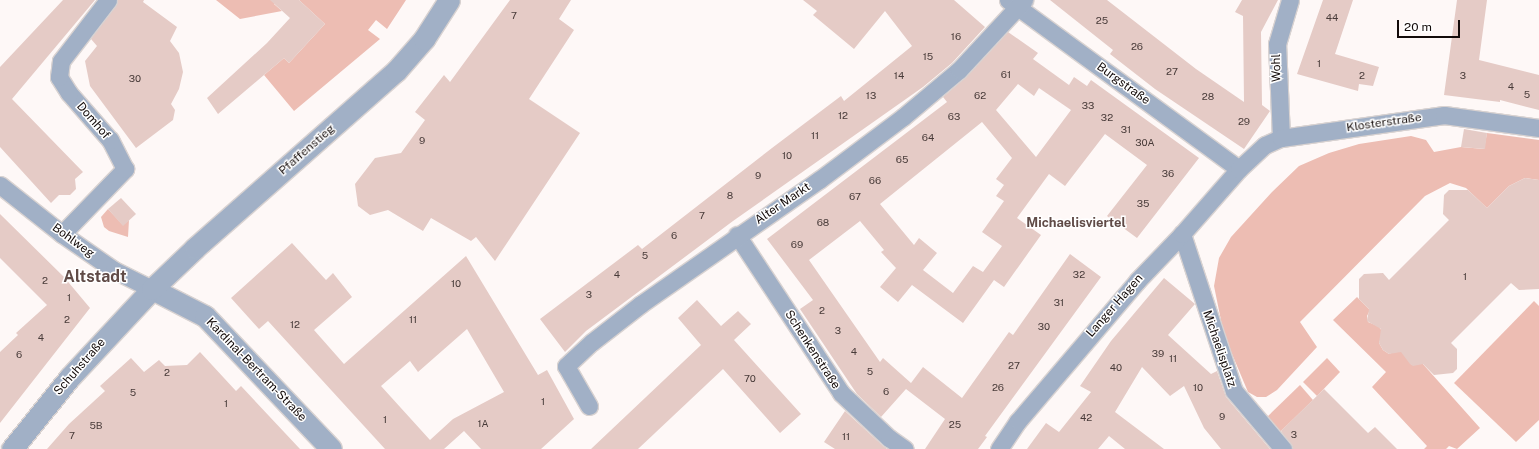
<!DOCTYPE html>
<html>
<head>
<meta charset="utf-8">
<style>
  body { margin:0 }
  #map { position:relative; width:1539px; height:449px; overflow:hidden; background:#fef8f7; font-family:"Public Sans",sans-serif }
  div>[style] { position:absolute }
  [style*='--x'] { left:calc(var(--x)*1px); top:calc(var(--y)*1px); width:calc(var(--w)*1px); rotate:calc(var(--a)*1deg) }
  .green>* { inset:0; background:#edbdb3 }
  .building>* { inset:0; background:#e5cbc6 }
  .roads { filter:drop-shadow(1px 0 #d8d2d1) drop-shadow(-1px 0 #d8d2d1) drop-shadow(0 1px #d8d2d1) drop-shadow(0 -1px #d8d2d1) }
  .minor>* { height:17px; margin:-8.5px; padding:0 8.5px; transform-origin:8.5px; border-radius:8.5px; background:#a1b0c6 }
  .tertiary>* { height:21px; margin:-10.5px; padding:0 10.5px; transform-origin:10.5px; border-radius:10.5px; background:#a1b0c6 }
  span { translate:-50% -50%; white-space:nowrap; text-align:center; line-height:1.15; -webkit-text-stroke:3px #fff; paint-order:stroke }
  .number-label { font-size:10px; color:#483b39 }
  .number-label span { -webkit-text-stroke-width:0 }
  .street-label { font-size:12px; color:#130b0a }
  .neighbourhood-label { font-size:13px; color:#604b47; font-weight:700 }
  .district-label { font-size:16px; color:#604b47; font-weight:700 }
  .scale { position:absolute; left:1397px; top:20px; width:63px; height:18px; box-sizing:border-box; border:2px solid #130b0a; border-top:0; padding-left:5px; font-size:12px; line-height:14px; white-space:nowrap; color:#130b0a; -webkit-text-stroke:3px #fff; paint-order:stroke }
</style>
</head>
<body>
<div id="map">
  <div class="green">
    <i style="clip-path:polygon(216px 0,278px 0,274px 4px,282px 11px,240px 19px)"></i>
    <i style="clip-path:polygon(299px 0,406px 0,387px 29px,376px 20px,368px 30px,380px 39px,294px 111px,264px 75px,284px 58px,289px 63px,325px 24px)"></i>
    <i style="clip-path:polygon(1487px 133px,1539px 140px,1539px 180px,1525px 178px,1509px 186px,1487px 208px,1466px 188px,1450px 183px,1425px 196px,1300px 322px,1317px 347px,1277px 390px,1266px 397px,1257px 397px,1248px 392px,1224px 335px,1214px 286px,1219px 258px,1231px 237px,1272px 192px,1299px 166px,1329px 153px,1359px 144px,1411px 136px,1426px 140px,1434px 152px,1461px 147px,1484px 149px)"></i>
    <i style="clip-path:polygon(108px 209px,123px 225px,129px 220px,128px 237px,109px 231px,104px 227px,101px 217px)"></i>
    <i style="clip-path:polygon(1357px 297px,1370px 310px,1367px 316px,1368px 322px,1378px 326px,1383px 332px,1379px 343px,1383px 350px,1389px 354px,1400px 349px,1412px 365px,1422px 363px,1480px 428px,1457px 449px,1449px 446px,1446px 449px,1424px 449px,1427px 446px,1372px 387px,1386px 372px,1333px 320px)"></i>
    <i style="clip-path:polygon(1534px 301px,1539px 306px,1539px 420px,1516px 442px,1454px 383px)"></i>
    <i style="clip-path:polygon(1327px 358px,1340px 372px,1317px 396px,1303px 382px)"></i>
    <i style="clip-path:polygon(1300px 385px,1313px 400px,1280px 432px,1267px 417px)"></i>
  </div>
  <div class="building">
    <i style="clip-path:polygon(63px 0,95px 0,12px 99px,83px 172px,75px 179px,76px 189px,70px 195px,59px 195px,51px 203px,0 147px,0 67px)"></i>
    <i style="clip-path:polygon(118px 0,144px 0,143px 2px,177px 27px,170px 41px,179px 53px,183px 72px,179px 89px,171px 104px,175px 110px,173px 120px,136px 148px,90px 86px,85px 61px,97px 46px,91px 39px)"></i>
    <i style="clip-path:polygon(270px 0,299px 0,325px 24px,289px 63px,284px 58px,218px 114px,207px 98px,267px 43px,290px 18px)"></i>
    <i style="clip-path:polygon(510px 0,571px 0,559px 19px,574px 30px,529px 99px,580px 133px,495px 261px,476px 237px,471px 241px,431px 218px,423px 231px,388px 210px,370px 215px,358px 206px,355px 184px,375px 158px,401px 153px,425px 120px,415px 112px,444px 75px,450px 82px)"></i>
    <i style="clip-path:polygon(803px 0,954px 0,985px 27px,952px 63px,923px 87px,733px 221px,586px 331px,565px 352px,540px 319px,638px 245px,642px 249px,772px 148px,841px 96px,844px 101px,912px 46px,885px 11px,854px 49px,813px 15px,817px 11px)"></i>
    <i style="clip-path:polygon(1050px 0,1107px 0,1196px 69px,1244px 102px,1243px 16px,1235px 12px,1242px 0,1278px 0,1261px 32px,1262px 105px,1270px 111px,1244px 149px,1155px 89px,1110px 54px,1113px 50px)"></i>
    <i style="clip-path:polygon(1323px 0,1353px 0,1335px 54px,1379px 67px,1373px 86px,1359px 84px,1358px 91px,1297px 74px)"></i>
    <i style="clip-path:polygon(1457px 0,1487px 0,1479px 60px,1539px 75px,1539px 110px,1500px 100px,1500px 102px,1444px 95px)"></i>
    <i style="clip-path:polygon(evenodd,1008px 32px,1038px 53px,1033px 59px,1069px 85px,1074px 77px,1087px 86px,1091px 80px,1199px 158px,1137px 238px,1107px 216px,1147px 165px,1105px 134px,1065px 186px,1049px 174px,1017px 218px,1041px 235px,1004px 287px,994px 280px,963px 323px,912px 285px,898px 302px,880px 287px,896px 268px,881px 252px,884px 250px,860px 221px,809px 260px,880px 362px,883px 358px,911px 383px,923px 367px,962px 398px,1009px 332px,1013px 335px,1070px 254px,1101px 277px,985px 436px,987px 437px,978px 449px,925px 449px,945px 419px,906px 389px,881px 417px,857px 394px,800px 309px,813px 300px,767px 239px,947px 102px,943px 97px,966px 77px,1008px 32px,1018px 84px,1034px 96px,1039px 88px,1071px 110px,1036px 157px,996px 110px,1018px 84px,1008px 32px,982px 122px,1012px 158px,996px 179px,1004px 185px,996px 196px,1004px 201px,982px 232px,1002px 246px,983px 272px,973px 266px,953px 293px,923px 270px,937px 253px,919px 238px,914px 245px,880px 204px,982px 122px)"></i>
    <i style="clip-path:polygon(1464px 129px,1487px 133px,1485px 149px,1461px 147px)"></i>
    <i style="clip-path:polygon(1525px 178px,1539px 180px,1539px 289px,1519px 290px,1511px 283px,1451px 343px,1457px 349px,1457px 369px,1453px 373px,1434px 375px,1423px 364px,1413px 366px,1410px 364px,1401px 352px,1389px 354px,1383px 350px,1379px 343px,1381px 329px,1367px 321px,1369px 309px,1359px 299px,1359px 279px,1364px 274px,1383px 273px,1389px 280px,1449px 220px,1443px 214px,1444px 195px,1449px 190px,1468px 190px,1487px 208px,1509px 186px)"></i>
    <i style="clip-path:polygon(121px 198px,136px 214px,123px 226px,108px 209px)"></i>
    <i style="clip-path:polygon(0 214px,64px 277px,90px 308px,0 423px,0 352px,18px 335px,16px 333px,47px 305px,0 258px)"></i>
    <i style="clip-path:polygon(evenodd,292px 243px,326px 280px,333px 273px,352px 297px,314px 330px,344px 364px,466px 256px,538px 375px,547px 370px,574px 419px,541px 449px,481px 449px,464px 431px,444px 449px,385px 449px,268px 321px,259px 329px,231px 298px,292px 243px,467px 329px,504px 392px,453px 419px,430px 440px,381px 386px,410px 361px,418px 372px,467px 329px)"></i>
    <i style="clip-path:polygon(1164px 278px,1195px 304px,1168px 335px,1211px 374px,1217px 371px,1226px 397px,1270px 449px,1221px 449px,1204px 428px,1184px 386px,1170px 396px,1142px 367px,1115px 412px,1164px 449px,1125px 449px,1109px 436px,1098px 449px,1027px 449px,1046px 423px,1059px 432px,1091px 392px,1080px 386px,1111px 341px)"></i>
    <i style="clip-path:polygon(697px 300px,721px 326px,738px 311px,751px 324px,734px 340px,801px 414px,780px 433px,723px 369px,638px 449px,591px 449px,701px 345px,678px 318px)"></i>
    <i style="clip-path:polygon(200px 352px,236px 391px,241px 386px,300px 449px,47px 449px,69px 424px,105px 391px,100px 386px,131px 358px,144px 372px,159px 360px,165px 366px,187px 365px)"></i>
    <i style="clip-path:polygon(1324px 389px,1368px 433px,1375px 427px,1397px 449px,1293px 449px,1281px 431px)"></i>
    <i style="clip-path:polygon(845px 411px,882px 445px,887px 449px,835px 449px,824px 442px)"></i>
  </div>
  <div class="roads">
    <div class="minor">
      <i style="--x:1008;--y:0;--w:286;--a:36.2"></i>
      <i style="--x:1281;--y:138;--w:94;--a:-92.4"></i>
      <i style="--x:1277;--y:44;--w:46;--a:-73.5"></i>
      <i style="--x:0;--y:185;--w:79;--a:38.3"></i>
      <i style="--x:62;--y:234;--w:63;--a:34.7"></i>
      <i style="--x:114;--y:270;--w:42;--a:26.6"></i>
      <i style="--x:62;--y:234;--w:91;--a:-45.9"></i>
      <i style="--x:125;--y:169;--w:33;--a:-117"></i>
      <i style="--x:110;--y:140;--w:62;--a:-131.1"></i>
      <i style="--x:69;--y:93;--w:19;--a:-122"></i>
      <i style="--x:59;--y:77;--w:16;--a:-83"></i>
      <i style="--x:61;--y:61;--w:77;--a:-52.4"></i>
      <i style="--x:1182;--y:234;--w:165;--a:71.7"></i>
      <i style="--x:1234;--y:391;--w:76;--a:49.8"></i>
      <i style="--x:737;--y:235;--w:189;--a:56.6"></i>
      <i style="--x:841;--y:393;--w:66;--a:43.2"></i>
      <i style="--x:889;--y:438;--w:19;--a:35"></i>
      <i style="--x:589;--y:406;--w:46;--a:-119.9"></i>
      <i style="--x:566;--y:366;--w:35;--a:-43"></i>
      <i style="--x:592;--y:342;--w:62;--a:-37.8"></i>
      <i style="--x:641;--y:304;--w:217;--a:-34.9"></i>
      <i style="--x:819;--y:180;--w:105;--a:-36.9"></i>
      <i style="--x:903;--y:117;--w:73;--a:-40"></i>
      <i style="--x:959;--y:70;--w:96;--a:-47.1"></i>
      <i style="--x:999;--y:449;--w:34;--a:-56"></i>
      <i style="--x:1018;--y:421;--w:184;--a:-49.6"></i>
      <i style="--x:1137;--y:281;--w:65;--a:-46.2"></i>
      <i style="--x:1182;--y:234;--w:86;--a:-48.8"></i>
      <i style="--x:1239;--y:169;--w:35;--a:-43"></i>
      <i style="--x:1265;--y:145;--w:17;--a:-24"></i>
      <i style="--x:1281;--y:138;--w:165;--a:-8"></i>
      <i style="--x:1444;--y:115;--w:96;--a:7.8"></i>
    </div>
    <div class="tertiary">
      <i style="--x:152;--y:289;--w:59;--a:27"></i>
      <i style="--x:205;--y:316;--w:183;--a:46.5"></i>
      <i style="--x:12;--y:449;--w:91;--a:-51.2"></i>
      <i style="--x:69;--y:378;--w:122;--a:-47"></i>
      <i style="--x:152;--y:289;--w:59;--a:-43.6"></i>
      <i style="--x:195;--y:248;--w:268;--a:-41.4"></i>
      <i style="--x:396;--y:71;--w:43;--a:-48.8"></i>
      <i style="--x:424;--y:39;--w:46;--a:-57.3"></i>
    </div>
  </div>
  <div class="number-label">
    <span style="left:514px;top:16px">7</span>
    <span style="left:1332px;top:18px">44</span>
    <span style="left:1102px;top:21px">25</span>
    <span style="left:956px;top:37px">16</span>
    <span style="left:1137px;top:47px">26</span>
    <span style="left:928px;top:57px">15</span>
    <span style="left:1319px;top:64px">1</span>
    <span style="left:1172px;top:72px">27</span>
    <span style="left:1006px;top:75px">61</span>
    <span style="left:899px;top:76px">14</span>
    <span style="left:1362px;top:76px">2</span>
    <span style="left:1463px;top:76px">3</span>
    <span style="left:135px;top:79px">30</span>
    <span style="left:1511px;top:87px">4</span>
    <span style="left:1527px;top:95px">5</span>
    <span style="left:871px;top:96px">13</span>
    <span style="left:980px;top:96px">62</span>
    <span style="left:1208px;top:97px">28</span>
    <span style="left:1088px;top:106px">33</span>
    <span style="left:843px;top:116px">12</span>
    <span style="left:954px;top:117px">63</span>
    <span style="left:1107px;top:118px">32</span>
    <span style="left:1244px;top:122px">29</span>
    <span style="left:1126px;top:130px">31</span>
    <span style="left:815px;top:136px">11</span>
    <span style="left:928px;top:138px">64</span>
    <span style="left:422px;top:141px">9</span>
    <span style="left:1145px;top:143px">30A</span>
    <span style="left:787px;top:156px">10</span>
    <span style="left:902px;top:160px">65</span>
    <span style="left:1168px;top:174px">36</span>
    <span style="left:758px;top:176px">9</span>
    <span style="left:875px;top:181px">66</span>
    <span style="left:730px;top:196px">8</span>
    <span style="left:855px;top:197px">67</span>
    <span style="left:1143px;top:204px">35</span>
    <span style="left:702px;top:216px">7</span>
    <span style="left:823px;top:223px">68</span>
    <span style="left:674px;top:236px">6</span>
    <span style="left:797px;top:245px">69</span>
    <span style="left:645px;top:256px">5</span>
    <span style="left:617px;top:275px">4</span>
    <span style="left:1079px;top:275px">32</span>
    <span style="left:1465px;top:277px">1</span>
    <span style="left:45px;top:281px">2</span>
    <span style="left:456px;top:284px">10</span>
    <span style="left:589px;top:295px">3</span>
    <span style="left:69px;top:298px">1</span>
    <span style="left:1059px;top:303px">31</span>
    <span style="left:822px;top:311px">2</span>
    <span style="left:67px;top:320px">2</span>
    <span style="left:413px;top:320px">11</span>
    <span style="left:295px;top:325px">12</span>
    <span style="left:1044px;top:327px">30</span>
    <span style="left:838px;top:331px">3</span>
    <span style="left:41px;top:338px">4</span>
    <span style="left:854px;top:352px">4</span>
    <span style="left:1158px;top:354px">39</span>
    <span style="left:19px;top:355px">6</span>
    <span style="left:1173px;top:359px">11</span>
    <span style="left:1014px;top:366px">27</span>
    <span style="left:1116px;top:368px">40</span>
    <span style="left:870px;top:372px">5</span>
    <span style="left:167px;top:373px">2</span>
    <span style="left:750px;top:379px">70</span>
    <span style="left:998px;top:388px">26</span>
    <span style="left:1198px;top:388px">10</span>
    <span style="left:886px;top:392px">6</span>
    <span style="left:133px;top:393px">5</span>
    <span style="left:543px;top:402px">1</span>
    <span style="left:226px;top:404px">1</span>
    <span style="left:1222px;top:417px">9</span>
    <span style="left:1086px;top:418px">42</span>
    <span style="left:385px;top:420px">1</span>
    <span style="left:483px;top:424px">1A</span>
    <span style="left:955px;top:425px">25</span>
    <span style="left:96px;top:426px">5B</span>
    <span style="left:1294px;top:435px">3</span>
    <span style="left:72px;top:436px">7</span>
    <span style="left:846px;top:437px">11</span>
  </div>
  <div class="street-label">
    <span style="left:1277px;top:68px;rotate:-91deg">Wohl</span>
    <span style="left:1123px;top:84px;rotate:36deg">Burgstraße</span>
    <span style="left:93px;top:121px;rotate:49deg">Domhof</span>
    <span style="left:1384px;top:123px;rotate:-8deg">Klosterstraße</span>
    <span style="left:307px;top:150px;rotate:-41deg">Pfaffenstieg</span>
    <span style="left:783px;top:204px;rotate:-34deg">Alter Markt</span>
    <span style="left:73px;top:241px;rotate:36deg">Bohlweg</span>
    <span style="left:1115px;top:306px;rotate:-49deg">Langer Hagen</span>
    <span style="left:1219px;top:349px;rotate:71deg">Michaelisplatz</span>
    <span style="left:812px;top:350px;rotate:57deg">Schenkenstraße</span>
    <span style="left:80px;top:367px;rotate:-49deg">Schuhstraße</span>
    <span style="left:256px;top:370px;rotate:46deg">Kardinal-Bertram-Straße</span>
  </div>
  <div class="neighbourhood-label">
    <span style="left:1076px;top:223px">Michaelisviertel</span>
  </div>
  <div class="district-label">
    <span style="left:95px;top:277px">Altstadt</span>
  </div>
  <div class="scale">20 m</div>
</div>
</body>
</html>
